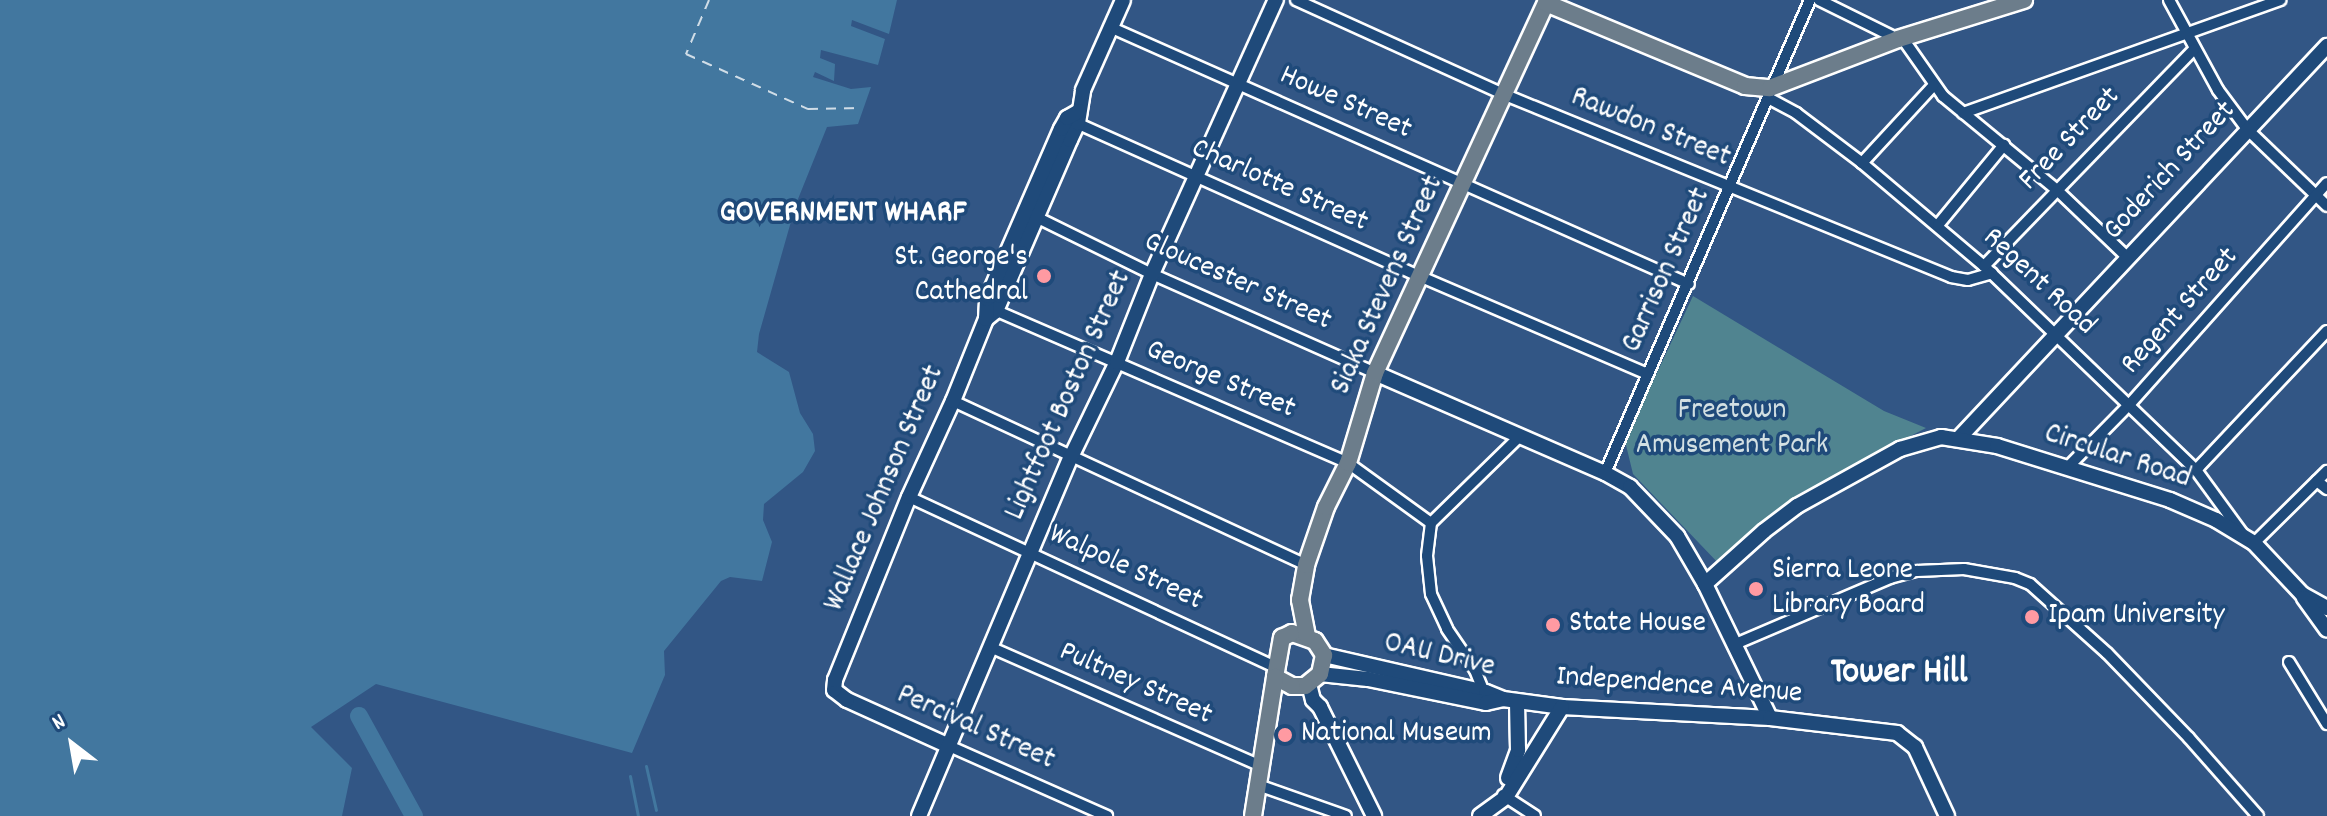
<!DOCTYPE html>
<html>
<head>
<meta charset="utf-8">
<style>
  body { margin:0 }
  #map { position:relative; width:2327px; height:816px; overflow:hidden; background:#325685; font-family:Dekko,sans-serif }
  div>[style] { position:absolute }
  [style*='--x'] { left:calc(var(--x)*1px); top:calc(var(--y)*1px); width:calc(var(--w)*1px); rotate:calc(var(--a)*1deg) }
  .green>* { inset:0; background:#508490 }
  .water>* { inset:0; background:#42779f }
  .stream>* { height:3px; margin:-1.5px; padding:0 1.5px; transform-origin:1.5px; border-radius:1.5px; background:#42779f }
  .river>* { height:18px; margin:-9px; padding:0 9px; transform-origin:9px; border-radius:9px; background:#42779f }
  .ferry>* { height:2px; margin-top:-1px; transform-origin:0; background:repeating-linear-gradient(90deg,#d0dde7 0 10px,transparent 0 18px) }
  .roads { filter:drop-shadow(2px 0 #fff) drop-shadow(-2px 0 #fff) drop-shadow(0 2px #fff) drop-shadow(0 -2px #fff) }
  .street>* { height:10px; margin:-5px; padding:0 5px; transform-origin:5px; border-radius:5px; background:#1f4a7a }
  .secondary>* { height:14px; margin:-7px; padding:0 7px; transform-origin:7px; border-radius:7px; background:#1f4a7a }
  .primary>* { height:16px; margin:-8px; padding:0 8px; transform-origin:8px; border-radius:8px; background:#6c7d8b }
  .dots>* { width:22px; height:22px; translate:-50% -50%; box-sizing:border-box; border:4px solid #1f4a7a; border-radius:50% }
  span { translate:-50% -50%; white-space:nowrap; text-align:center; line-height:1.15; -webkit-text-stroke:7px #1f4a7a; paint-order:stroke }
  .street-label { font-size:30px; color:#fff }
  .poi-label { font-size:30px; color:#fff }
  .right { translate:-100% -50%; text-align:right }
  .left { translate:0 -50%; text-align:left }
  .park-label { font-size:30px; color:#d3e0e3 }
  .neighbourhood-label { font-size:32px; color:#fff; font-weight:700 }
  .district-label { font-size:38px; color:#fff; font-weight:700 }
  .north { position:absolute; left:32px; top:704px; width:80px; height:80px; -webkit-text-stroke:6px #1f4a7a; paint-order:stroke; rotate:329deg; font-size:22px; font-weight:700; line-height:32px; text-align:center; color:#fff }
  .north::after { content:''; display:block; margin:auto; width:28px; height:36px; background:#fff; clip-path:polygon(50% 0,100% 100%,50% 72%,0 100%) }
</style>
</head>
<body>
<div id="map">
  <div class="green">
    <i style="clip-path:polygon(1693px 296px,1884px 411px,1926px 428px,1799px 494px,1752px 532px,1721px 566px,1633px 474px,1625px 441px)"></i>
  </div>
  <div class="water">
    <i style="clip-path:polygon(0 0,897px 0,889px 34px,852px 20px,851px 26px,885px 39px,878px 65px,821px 50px,820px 58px,835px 64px,834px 81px,815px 72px,813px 77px,851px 89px,871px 87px,858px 124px,827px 127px,796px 204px,759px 334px,757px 352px,789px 372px,800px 413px,813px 434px,815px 451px,803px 472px,764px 504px,763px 520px,772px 542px,762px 581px,730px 577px,721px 581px,664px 651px,665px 675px,632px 753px,376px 684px,311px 727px,352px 768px,342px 816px,0 816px)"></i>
  </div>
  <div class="stream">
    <i style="--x:646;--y:766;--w:45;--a:77.2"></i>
    <i style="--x:630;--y:776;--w:41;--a:78.7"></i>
  </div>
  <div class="river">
    <i style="--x:359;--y:716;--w:114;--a:61.2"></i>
  </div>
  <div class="ferry">
    <i style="--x:709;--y:0;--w:59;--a:113.1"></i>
    <i style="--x:686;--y:54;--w:134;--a:24.3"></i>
    <i style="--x:808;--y:109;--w:54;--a:-1.1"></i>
  </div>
  <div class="roads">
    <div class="street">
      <i style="--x:1296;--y:0;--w:227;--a:24.4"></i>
      <i style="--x:1503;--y:94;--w:484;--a:22.2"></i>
      <i style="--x:1951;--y:277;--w:17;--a:10"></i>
      <i style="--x:1968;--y:280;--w:25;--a:-16"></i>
      <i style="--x:1819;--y:0;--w:88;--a:26.3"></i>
      <i style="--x:2169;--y:0;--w:102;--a:61.4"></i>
      <i style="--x:2218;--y:90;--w:49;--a:53.4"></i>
      <i style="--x:2247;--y:129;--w:111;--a:43.9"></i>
      <i style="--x:1112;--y:28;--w:631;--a:23.93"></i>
      <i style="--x:1903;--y:39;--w:70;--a:54.9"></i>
      <i style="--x:1943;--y:96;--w:148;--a:39.5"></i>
      <i style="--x:2057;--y:190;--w:97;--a:43.7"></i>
      <i style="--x:1770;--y:99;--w:30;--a:28"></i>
      <i style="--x:1796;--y:113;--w:83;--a:37.1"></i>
      <i style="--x:1862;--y:163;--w:160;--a:40.2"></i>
      <i style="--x:1984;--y:266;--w:294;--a:43.9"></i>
      <i style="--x:2196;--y:470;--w:78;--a:53.9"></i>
      <i style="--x:1963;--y:113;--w:337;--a:-19.6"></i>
      <i style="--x:1072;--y:121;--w:380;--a:24.1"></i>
      <i style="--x:1419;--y:276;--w:249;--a:23.2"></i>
      <i style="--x:1862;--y:163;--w:105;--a:-47.3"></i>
      <i style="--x:1032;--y:215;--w:134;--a:26.2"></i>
      <i style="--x:1152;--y:274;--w:244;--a:23.9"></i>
      <i style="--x:1938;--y:225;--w:104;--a:-50.5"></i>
      <i style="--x:1984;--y:266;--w:302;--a:-45.9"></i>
      <i style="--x:990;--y:308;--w:390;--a:23.4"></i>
      <i style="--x:1348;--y:463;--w:102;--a:35.9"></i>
      <i style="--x:953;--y:401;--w:389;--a:24.9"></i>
      <i style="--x:2066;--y:469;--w:90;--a:-45.5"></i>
      <i style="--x:2129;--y:405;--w:297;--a:-48.3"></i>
      <i style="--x:2196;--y:470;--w:191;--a:-46.7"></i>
      <i style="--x:1605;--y:473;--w:516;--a:-66.57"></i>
      <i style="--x:2317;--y:481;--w:13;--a:39"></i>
      <i style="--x:909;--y:497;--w:404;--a:24.9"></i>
      <i style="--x:1431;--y:523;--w:33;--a:97"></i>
      <i style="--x:1427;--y:556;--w:38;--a:84"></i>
      <i style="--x:1431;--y:594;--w:38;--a:65"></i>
      <i style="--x:1447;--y:629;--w:50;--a:55.7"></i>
      <i style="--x:1475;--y:670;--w:29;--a:68"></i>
      <i style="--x:1431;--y:523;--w:122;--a:-44.3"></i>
      <i style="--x:2254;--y:543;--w:103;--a:-44.6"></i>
      <i style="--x:1733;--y:645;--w:171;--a:-23.1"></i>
      <i style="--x:1890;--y:578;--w:28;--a:-15"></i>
      <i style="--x:1917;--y:571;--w:47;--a:-2.4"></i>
      <i style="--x:1964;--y:569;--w:52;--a:10"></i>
      <i style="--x:2015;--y:578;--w:16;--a:22"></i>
      <i style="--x:2030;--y:584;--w:103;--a:41.9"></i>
      <i style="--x:2107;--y:653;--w:118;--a:46"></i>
      <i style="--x:2189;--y:738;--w:104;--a:48.5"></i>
      <i style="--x:990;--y:647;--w:296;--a:23.7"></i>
      <i style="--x:2289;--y:662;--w:73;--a:58.5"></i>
      <i style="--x:949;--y:746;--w:173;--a:23.9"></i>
      <i style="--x:1258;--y:785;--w:93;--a:19.4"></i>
      <i style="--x:1503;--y:795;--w:38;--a:33"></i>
    </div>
    <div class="secondary">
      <i style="--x:986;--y:319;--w:13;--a:-39"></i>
      <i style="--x:996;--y:311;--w:186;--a:-66.6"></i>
      <i style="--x:1070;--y:140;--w:19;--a:-65"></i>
      <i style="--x:1078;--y:123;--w:33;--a:-81"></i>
      <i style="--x:1083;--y:90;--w:98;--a:-66"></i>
      <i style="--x:1375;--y:373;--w:251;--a:23.5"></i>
      <i style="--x:1605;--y:473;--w:29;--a:29"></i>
      <i style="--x:1630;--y:487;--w:68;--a:46.2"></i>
      <i style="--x:1677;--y:536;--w:56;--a:59.7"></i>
      <i style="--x:1705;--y:584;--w:149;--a:64.1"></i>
      <i style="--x:1959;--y:438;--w:538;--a:-46.81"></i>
      <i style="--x:1705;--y:584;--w:79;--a:-41.9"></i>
      <i style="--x:1764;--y:531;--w:41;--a:-37.1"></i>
      <i style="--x:1797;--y:506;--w:118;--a:-29"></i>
      <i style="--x:1900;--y:449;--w:43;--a:-16.3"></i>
      <i style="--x:1941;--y:437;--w:57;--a:9.1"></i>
      <i style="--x:1997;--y:446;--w:181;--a:17.3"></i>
      <i style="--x:2170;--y:500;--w:50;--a:23.5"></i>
      <i style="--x:2216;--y:520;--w:44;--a:31.2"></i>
      <i style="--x:2254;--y:543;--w:70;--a:46.7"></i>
      <i style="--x:2302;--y:594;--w:29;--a:29"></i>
      <i style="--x:2304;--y:598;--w:39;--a:54"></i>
      <i style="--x:1324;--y:655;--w:166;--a:12.9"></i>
      <i style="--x:1486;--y:692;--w:18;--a:22"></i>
      <i style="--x:1503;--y:699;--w:60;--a:7.7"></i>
      <i style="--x:1562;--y:707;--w:208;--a:3"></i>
      <i style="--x:1770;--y:718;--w:128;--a:6.7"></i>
      <i style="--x:1897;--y:733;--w:23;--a:38"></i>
      <i style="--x:1915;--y:747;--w:76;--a:65.1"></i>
      <i style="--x:1320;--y:674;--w:48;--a:5.9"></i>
      <i style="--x:1368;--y:679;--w:120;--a:11.5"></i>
      <i style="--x:1486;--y:703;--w:17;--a:-13"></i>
      <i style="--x:1309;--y:684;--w:16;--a:76"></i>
      <i style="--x:1313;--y:700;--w:10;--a:45"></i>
      <i style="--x:1320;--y:707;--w:122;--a:63.6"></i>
      <i style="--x:949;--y:746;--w:112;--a:-155.7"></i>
      <i style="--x:847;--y:700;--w:16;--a:-142"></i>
      <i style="--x:834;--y:690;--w:10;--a:-84"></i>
      <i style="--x:835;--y:680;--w:197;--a:-68"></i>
      <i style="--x:909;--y:497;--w:106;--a:-65.4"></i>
      <i style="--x:953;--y:401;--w:88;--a:-68.1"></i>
      <i style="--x:986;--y:319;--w:20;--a:-87"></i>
      <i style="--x:987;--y:299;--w:185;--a:-66.5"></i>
      <i style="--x:1061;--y:129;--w:13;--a:-61"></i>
      <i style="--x:1067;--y:118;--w:14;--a:-30"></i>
      <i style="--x:1508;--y:778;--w:30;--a:-70"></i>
      <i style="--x:1518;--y:750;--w:49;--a:-91.2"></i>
      <i style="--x:919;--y:816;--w:390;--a:-67.1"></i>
      <i style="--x:1071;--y:457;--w:106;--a:-64.2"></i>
      <i style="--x:1117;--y:362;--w:95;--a:-68.3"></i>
      <i style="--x:1152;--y:274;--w:301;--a:-65.7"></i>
      <i style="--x:1480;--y:816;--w:32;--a:-36"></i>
      <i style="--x:1506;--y:797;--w:106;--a:-58.1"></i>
    </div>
    <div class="primary">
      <i style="--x:1292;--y:633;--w:24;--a:19"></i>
      <i style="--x:1315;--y:641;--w:17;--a:57"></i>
      <i style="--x:1324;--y:655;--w:19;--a:102"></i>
      <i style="--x:1320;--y:674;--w:19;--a:141"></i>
      <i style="--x:1305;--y:686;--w:13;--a:180"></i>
      <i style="--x:1292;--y:686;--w:19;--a:-152"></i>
      <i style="--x:1275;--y:677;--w:40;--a:-80"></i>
      <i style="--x:1282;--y:638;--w:11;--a:-27"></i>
      <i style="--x:1307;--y:636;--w:37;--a:-101"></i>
      <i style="--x:1300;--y:600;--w:36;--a:-80"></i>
      <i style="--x:1306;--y:565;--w:61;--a:-71"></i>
      <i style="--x:1326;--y:507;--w:49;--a:-63.4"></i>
      <i style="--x:1348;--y:463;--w:94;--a:-73.3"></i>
      <i style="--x:1375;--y:373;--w:408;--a:-65.2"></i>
      <i style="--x:1546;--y:3;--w:216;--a:22.6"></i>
      <i style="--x:1745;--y:86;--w:25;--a:5"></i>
      <i style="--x:1770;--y:88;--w:137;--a:-20.9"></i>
      <i style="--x:1898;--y:39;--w:132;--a:-17.2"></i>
      <i style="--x:1253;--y:816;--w:141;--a:-81"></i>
    </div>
  </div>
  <div class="dots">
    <i style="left:1044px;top:276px;background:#ff9aa2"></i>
    <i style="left:1756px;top:589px;background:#ff9aa2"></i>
    <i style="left:2032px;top:617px;background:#ff9aa2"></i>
    <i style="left:1553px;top:625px;background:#ff9aa2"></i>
    <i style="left:1285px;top:735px;background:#ff9aa2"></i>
  </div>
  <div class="street-label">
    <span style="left:1345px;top:104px;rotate:24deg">Howe Street</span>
    <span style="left:1650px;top:129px;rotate:22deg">Rawdon Street</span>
    <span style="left:2071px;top:140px;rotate:-46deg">Free Street</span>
    <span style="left:2171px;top:172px;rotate:-47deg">Goderich Street</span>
    <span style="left:1279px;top:187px;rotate:24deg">Charlotte Street</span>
    <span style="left:1668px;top:271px;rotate:-66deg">Garrison Street</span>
    <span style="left:1237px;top:283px;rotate:24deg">Gloucester Street</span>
    <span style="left:2038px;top:283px;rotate:43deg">Regent Road</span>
    <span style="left:1389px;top:286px;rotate:-66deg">Siaka Stevens Street</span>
    <span style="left:2181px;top:312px;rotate:-48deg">Regent Street</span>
    <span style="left:1220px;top:381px;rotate:23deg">George Street</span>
    <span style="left:1070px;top:396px;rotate:-66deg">Lightfoot Boston Street</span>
    <span style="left:2117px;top:458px;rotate:18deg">Circular Road</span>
    <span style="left:886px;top:489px;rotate:-67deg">Wallace Johnson Street</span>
    <span style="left:1125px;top:569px;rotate:25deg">Walpole Street</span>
    <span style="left:1439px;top:657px;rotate:13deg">OAU Drive</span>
    <span style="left:1135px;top:685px;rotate:24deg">Pultney Street</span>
    <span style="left:1679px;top:687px;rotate:4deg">Independence Avenue</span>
    <span style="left:975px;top:729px;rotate:24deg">Percival Street</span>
  </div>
  <div class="poi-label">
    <span class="right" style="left:1028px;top:276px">St. George's<br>Cathedral</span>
    <span class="left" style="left:1772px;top:589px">Sierra Leone<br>Library Board</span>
    <span class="left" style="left:2048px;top:617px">Ipam University</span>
    <span class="left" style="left:1569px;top:625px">State House</span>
    <span class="left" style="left:1301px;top:735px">National Museum</span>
  </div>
  <div class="park-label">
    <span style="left:1732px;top:429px">Freetown<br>Amusement Park</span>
  </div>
  <div class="neighbourhood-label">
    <span style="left:843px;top:214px">GOVERNMENT WHARF</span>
  </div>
  <div class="district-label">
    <span style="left:1899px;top:674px">Tower Hill</span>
  </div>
  <div class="north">N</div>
</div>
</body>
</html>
